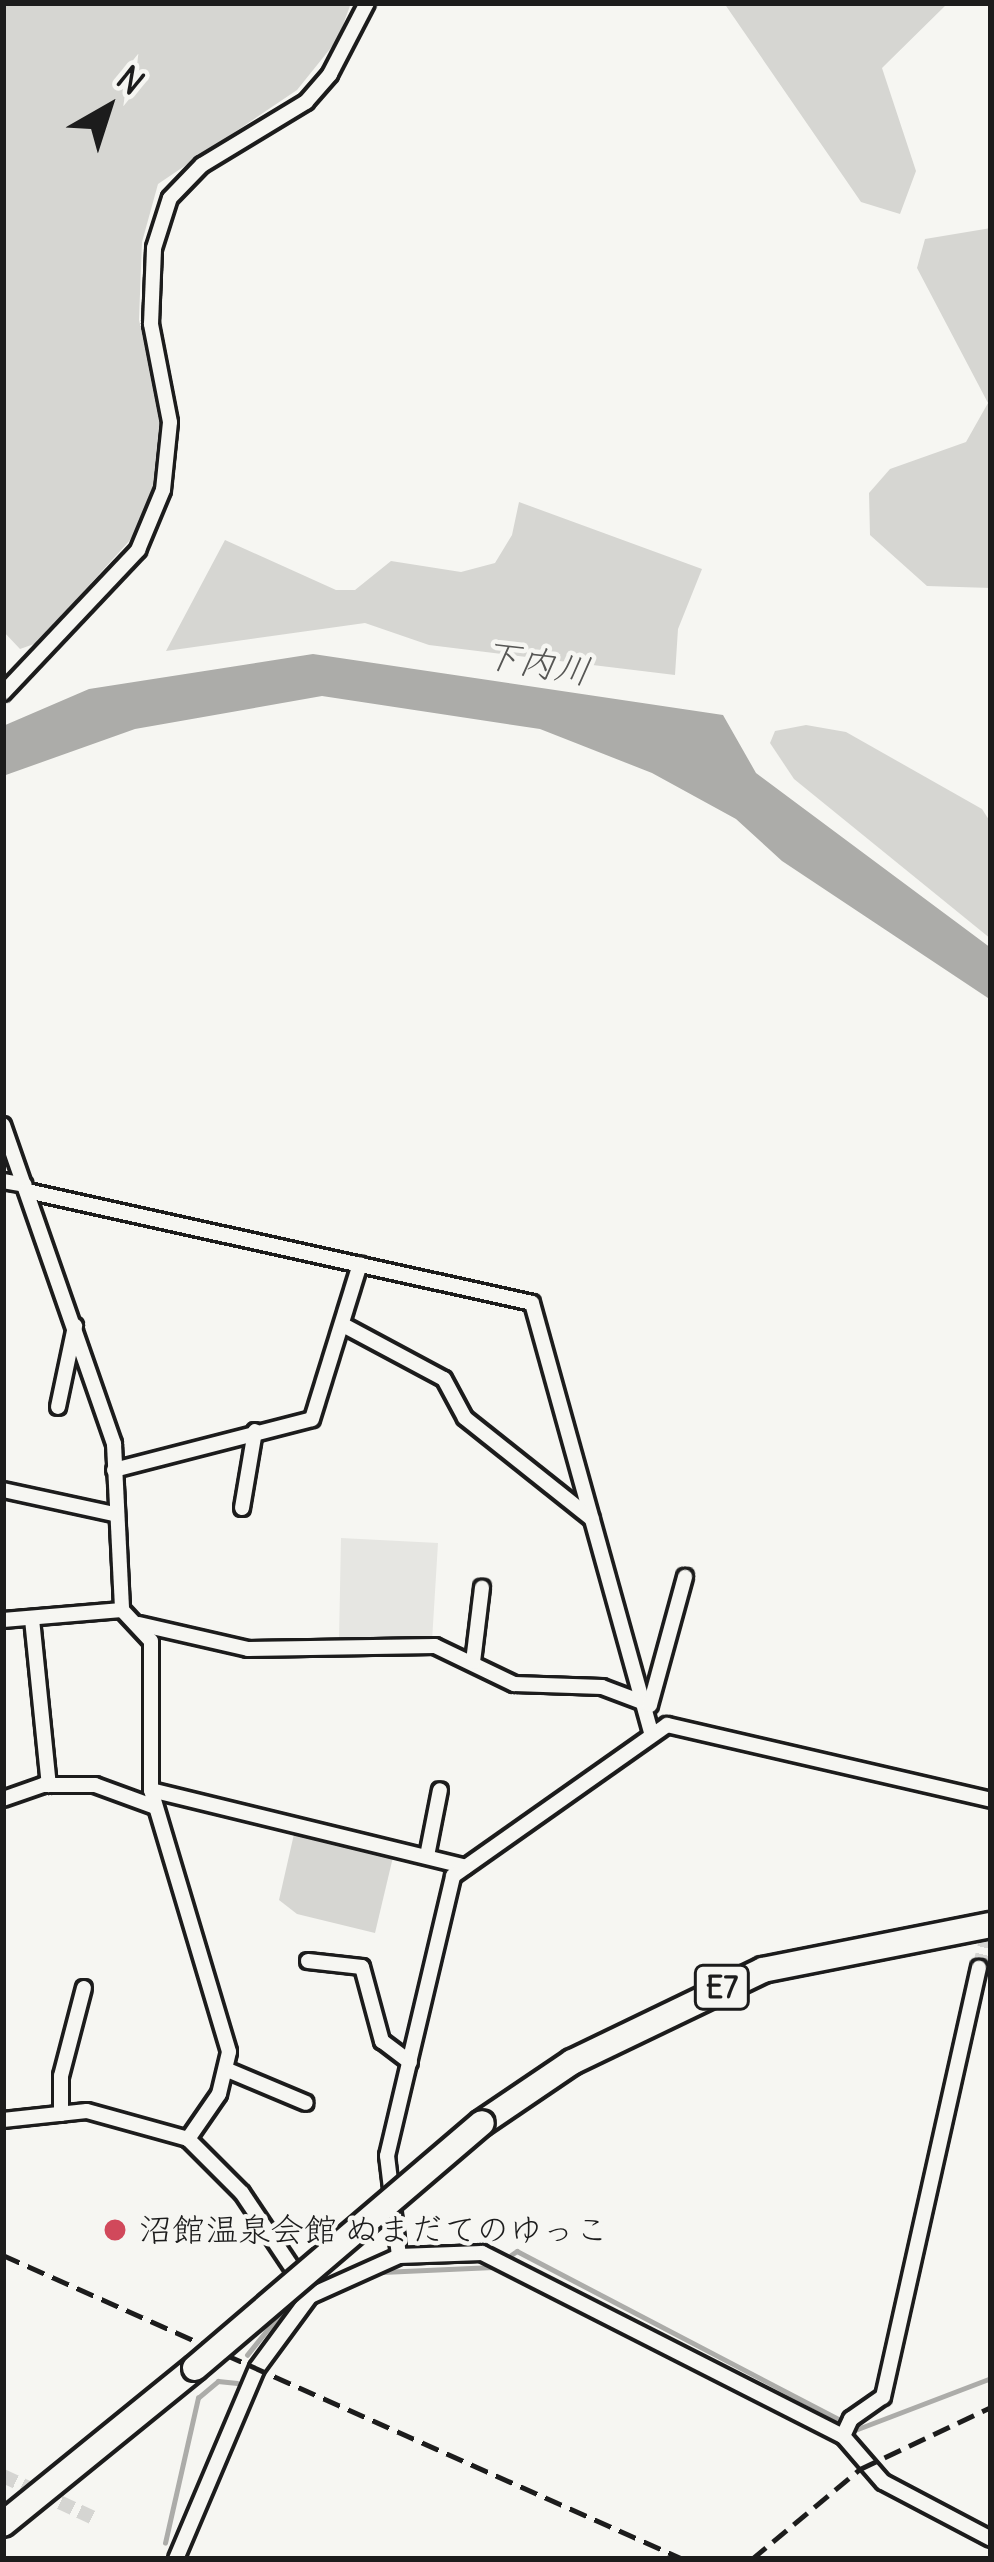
<!DOCTYPE html>
<html>
<head>
<meta charset="utf-8">
<style>
  body { margin:0 }
  #map { position:relative; width:994px; height:2562px; overflow:hidden; background:#f6f6f2; font-family:Delius,"Klee One",sans-serif }
  div>[style] { position:absolute }
  [style*='--x'] { left:calc(var(--x)*1px); top:calc(var(--y)*1px); width:calc(var(--w)*1px); rotate:calc(var(--a)*1deg) }
  .built>* { inset:0; background:#e6e6e2 }
  .green>* { inset:0; background:#d6d6d2 }
  .water>* { inset:0; background:#acaca9 }
  .stream>* { height:4.5px; margin:-2.25px; padding:0 2.25px; transform-origin:2.25px; border-radius:2.25px; background:#acaca9 }
  .street-tunnel>* { height:14px; margin-top:-7px; transform-origin:0; background:repeating-linear-gradient(90deg,#d5d5d2 0 14px,transparent 0 21px) }
  .roads { filter:drop-shadow(3px 0 #1c1c1c) drop-shadow(-3px 0 #1c1c1c) drop-shadow(0 3px #1c1c1c) drop-shadow(0 -3px #1c1c1c) }
  .street>* { height:14px; margin:-7px; padding:0 7px; transform-origin:7px; border-radius:7px; background:#f6f6f2 }
  .highway>* { height:24px; margin:-12px; padding:0 12px; transform-origin:12px; border-radius:12px; background:#f6f6f2 }
  .rail>* { height:4.5px; margin-top:-2.25px; transform-origin:0; background:repeating-linear-gradient(90deg,#1c1c1c 0 18px,transparent 0 27px) }
  .bridges { filter:drop-shadow(3px 0 #1c1c1c) drop-shadow(-3px 0 #1c1c1c) drop-shadow(0 3px #1c1c1c) drop-shadow(0 -3px #1c1c1c) }
  .highway-bridge>* { height:24px; margin:-12px; padding:0 12px; transform-origin:12px; border-radius:12px; background:#f6f6f2 }
  .dots>* { width:33px; height:33px; translate:-50% -50%; box-sizing:border-box; border:6px solid #f6f6f2; border-radius:50% }
  span { translate:-50% -50%; white-space:nowrap; text-align:center; line-height:1.15; -webkit-text-stroke:9px #f6f6f2; paint-order:stroke }
  .shield-label span { padding:3px 9px; background:#f6f6f2; border:3px solid; border-radius:9px; -webkit-text-stroke-width:0 }
  .shield-label { font-size:30px; color:#1c1c1c; font-weight:700 }
  .poi-label { font-size:33px; color:#1c1c1c }
  .left { translate:0 -50%; text-align:left }
  .water-label { font-size:36px; color:#565654; font-style:italic }
  .frame { position:absolute; inset:0; border:6px solid #1c1c1c; pointer-events:none }
  .north { position:absolute; left:48px; top:48px; width:120px; height:120px; -webkit-text-stroke:9px #f6f6f2; paint-order:stroke; rotate:39deg; font-size:33px; font-weight:700; line-height:48px; text-align:center; color:#1c1c1c }
  .north::after { content:''; display:block; margin:auto; width:42px; height:54px; background:#1c1c1c; clip-path:polygon(50% 0,100% 100%,50% 72%,0 100%) }
</style>
</head>
<body>
<div id="map">
  <div class="built">
    <i style="clip-path:polygon(341px 1538px,438px 1543px,432px 1641px,359px 1647px,357px 1640px,339px 1640px)"></i>
  </div>
  <div class="green">
    <i style="clip-path:polygon(3px 3px,351px 3px,338px 39px,297px 90px,158px 184px,142px 242px,139px 320px,160px 413px,161px 472px,140px 529px,37px 643px,20px 649px,3px 631px)"></i>
    <i style="clip-path:polygon(724px 3px,948px 3px,882px 68px,916px 171px,900px 214px,861px 202px)"></i>
    <i style="clip-path:polygon(991px 228px,991px 588px,927px 586px,870px 535px,869px 493px,890px 469px,966px 442px,988px 403px,917px 268px,925px 239px)"></i>
    <i style="clip-path:polygon(519px 502px,702px 569px,678px 629px,675px 675px,429px 645px,365px 623px,166px 651px,225px 540px,336px 590px,355px 590px,391px 561px,461px 572px,495px 563px,512px 535px)"></i>
    <i style="clip-path:polygon(806px 725px,846px 732px,982px 809px,991px 823px,991px 939px,794px 779px,770px 743px,775px 731px)"></i>
    <i style="clip-path:polygon(294px 1834px,393px 1857px,375px 1933px,297px 1914px,279px 1900px)"></i>
  </div>
  <div class="water">
    <i style="clip-path:polygon(313px 654px,723px 715px,756px 773px,991px 948px,991px 1000px,782px 861px,736px 819px,652px 773px,540px 729px,322px 696px,135px 729px,3px 776px,3px 726px,89px 689px)"></i>
  </div>
  <div class="stream">
    <i style="--x:511;--y:2255;--w:7;--a:-34"></i>
    <i style="--x:517;--y:2251;--w:365;--a:27.6"></i>
    <i style="--x:382;--y:2272;--w:111;--a:-2.6"></i>
    <i style="--x:247;--y:2355;--w:51;--a:-51.3"></i>
    <i style="--x:855;--y:2430;--w:146;--a:-20.9"></i>
    <i style="--x:165;--y:2543;--w:149;--a:-77.2"></i>
    <i style="--x:198;--y:2398;--w:26;--a:-40"></i>
    <i style="--x:218;--y:2381;--w:19;--a:6"></i>
  </div>
  <div class="street-tunnel">
    <i style="--x:979;--y:1968;--w:44;--a:-75.7"></i>
    <i style="--x:3;--y:2476;--w:102;--a:24.8"></i>
  </div>
  <div class="roads">
    <div class="street">
      <i style="--x:3;--y:693;--w:197;--a:-46.6"></i>
      <i style="--x:138;--y:550;--w:65;--a:-67.4"></i>
      <i style="--x:163;--y:490;--w:68;--a:-84.1"></i>
      <i style="--x:170;--y:422;--w:100;--a:-101"></i>
      <i style="--x:151;--y:324;--w:76;--a:-87.7"></i>
      <i style="--x:154;--y:248;--w:52;--a:-72.3"></i>
      <i style="--x:170;--y:198;--w:46;--a:-45.9"></i>
      <i style="--x:202;--y:165;--w:122;--a:-31.2"></i>
      <i style="--x:306;--y:102;--w:37;--a:-49"></i>
      <i style="--x:330;--y:74;--w:80;--a:-62.5"></i>
      <i style="--x:3;--y:1125;--w:338;--a:70.8"></i>
      <i style="--x:114;--y:1444;--w:166;--a:87.2"></i>
      <i style="--x:3;--y:1181;--w:22;--a:10"></i>
      <i style="--x:27;--y:1191;--w:517;--a:12.5"></i>
      <i style="--x:532;--y:1303;--w:446;--a:74.5"></i>
      <i style="--x:345;--y:1326;--w:112;--a:28.2"></i>
      <i style="--x:444;--y:1379;--w:44;--a:61.7"></i>
      <i style="--x:465;--y:1418;--w:162;--a:38.5"></i>
      <i style="--x:58;--y:1407;--w:83;--a:-78.1"></i>
      <i style="--x:114;--y:1470;--w:204;--a:-14.4"></i>
      <i style="--x:312;--y:1419;--w:162;--a:-72.8"></i>
      <i style="--x:3;--y:1490;--w:114;--a:12.2"></i>
      <i style="--x:242;--y:1508;--w:78;--a:-80.4"></i>
      <i style="--x:32;--y:1619;--w:167;--a:84.2"></i>
      <i style="--x:3;--y:1620;--w:119;--a:-4.8"></i>
      <i style="--x:122;--y:1610;--w:42;--a:46.9"></i>
      <i style="--x:151;--y:1641;--w:149;--a:90"></i>
      <i style="--x:151;--y:1790;--w:273;--a:73.4"></i>
      <i style="--x:229;--y:2052;--w:43;--a:103.4"></i>
      <i style="--x:219;--y:2094;--w:55;--a:124.6"></i>
      <i style="--x:139;--y:1624;--w:112;--a:12.9"></i>
      <i style="--x:248;--y:1649;--w:187;--a:-0.9"></i>
      <i style="--x:435;--y:1646;--w:88;--a:25.7"></i>
      <i style="--x:514;--y:1684;--w:88;--a:2"></i>
      <i style="--x:602;--y:1687;--w:51;--a:20.6"></i>
      <i style="--x:473;--y:1662;--w:75;--a:-83.1"></i>
      <i style="--x:650;--y:1705;--w:133;--a:-74.7"></i>
      <i style="--x:151;--y:1790;--w:324;--a:13.7"></i>
      <i style="--x:3;--y:1799;--w:42;--a:-19.3"></i>
      <i style="--x:43;--y:1785;--w:52;--a:0"></i>
      <i style="--x:95;--y:1785;--w:64;--a:20.1"></i>
      <i style="--x:427;--y:1856;--w:67;--a:-78.9"></i>
      <i style="--x:308;--y:1961;--w:54;--a:6.3"></i>
      <i style="--x:362;--y:1967;--w:77;--a:74.9"></i>
      <i style="--x:382;--y:2041;--w:35;--a:37"></i>
      <i style="--x:230;--y:2071;--w:82;--a:22.8"></i>
      <i style="--x:61;--y:2114;--w:38;--a:-90"></i>
      <i style="--x:61;--y:2076;--w:91;--a:-75.4"></i>
      <i style="--x:3;--y:2120;--w:84;--a:-6.1"></i>
      <i style="--x:87;--y:2111;--w:105;--a:15.5"></i>
      <i style="--x:188;--y:2139;--w:76;--a:45"></i>
      <i style="--x:242;--y:2193;--w:106;--a:56.2"></i>
      <i style="--x:399;--y:2256;--w:101;--a:-96.8"></i>
      <i style="--x:387;--y:2156;--w:288;--a:-76.7"></i>
      <i style="--x:453;--y:1876;--w:262;--a:-35.2"></i>
      <i style="--x:667;--y:1725;--w:333;--a:13"></i>
      <i style="--x:843;--y:2436;--w:19;--a:-65"></i>
      <i style="--x:851;--y:2419;--w:39;--a:-35"></i>
      <i style="--x:883;--y:2397;--w:440;--a:-77.4"></i>
      <i style="--x:176;--y:2559;--w:207;--a:-67"></i>
      <i style="--x:257;--y:2368;--w:89;--a:-53.6"></i>
      <i style="--x:310;--y:2296;--w:98;--a:-24.2"></i>
      <i style="--x:399;--y:2256;--w:83;--a:-2.1"></i>
      <i style="--x:482;--y:2253;--w:405;--a:26.9"></i>
      <i style="--x:843;--y:2436;--w:61;--a:49"></i>
      <i style="--x:883;--y:2482;--w:122;--a:27.8"></i>
    </div>
    <div class="highway">
      <i style="--x:482;--y:2123;--w:109;--a:-34.1"></i>
      <i style="--x:572;--y:2062;--w:212;--a:-25.7"></i>
      <i style="--x:763;--y:1970;--w:232;--a:-11.2"></i>
      <i style="--x:3;--y:2524;--w:247;--a:-39.1"></i>
    </div>
  </div>
  <div class="rail">
    <i style="--x:3;--y:2255;--w:745;--a:24.09"></i>
    <i style="--x:752;--y:2559;--w:141;--a:-39.8"></i>
    <i style="--x:860;--y:2469;--w:145;--a:-25.3"></i>
  </div>
  <div class="bridges">
    <div class="highway-bridge">
      <i style="--x:195;--y:2368;--w:377;--a:-40.5"></i>
    </div>
  </div>
  <div class="dots">
    <i style="left:115px;top:2230px;background:#d1495b"></i>
  </div>
  <div class="shield-label">
    <span style="left:722px;top:1987px">E7</span>
  </div>
  <div class="poi-label">
    <span class="left" style="left:139px;top:2230px">沼館温泉会館 ぬまだてのゆっこ</span>
  </div>
  <div class="water-label">
    <span style="left:537px;top:663px;rotate:10deg">下内川</span>
  </div>
  <div class="frame"></div>
  <div class="north">N</div>
</div>
</body>
</html>
